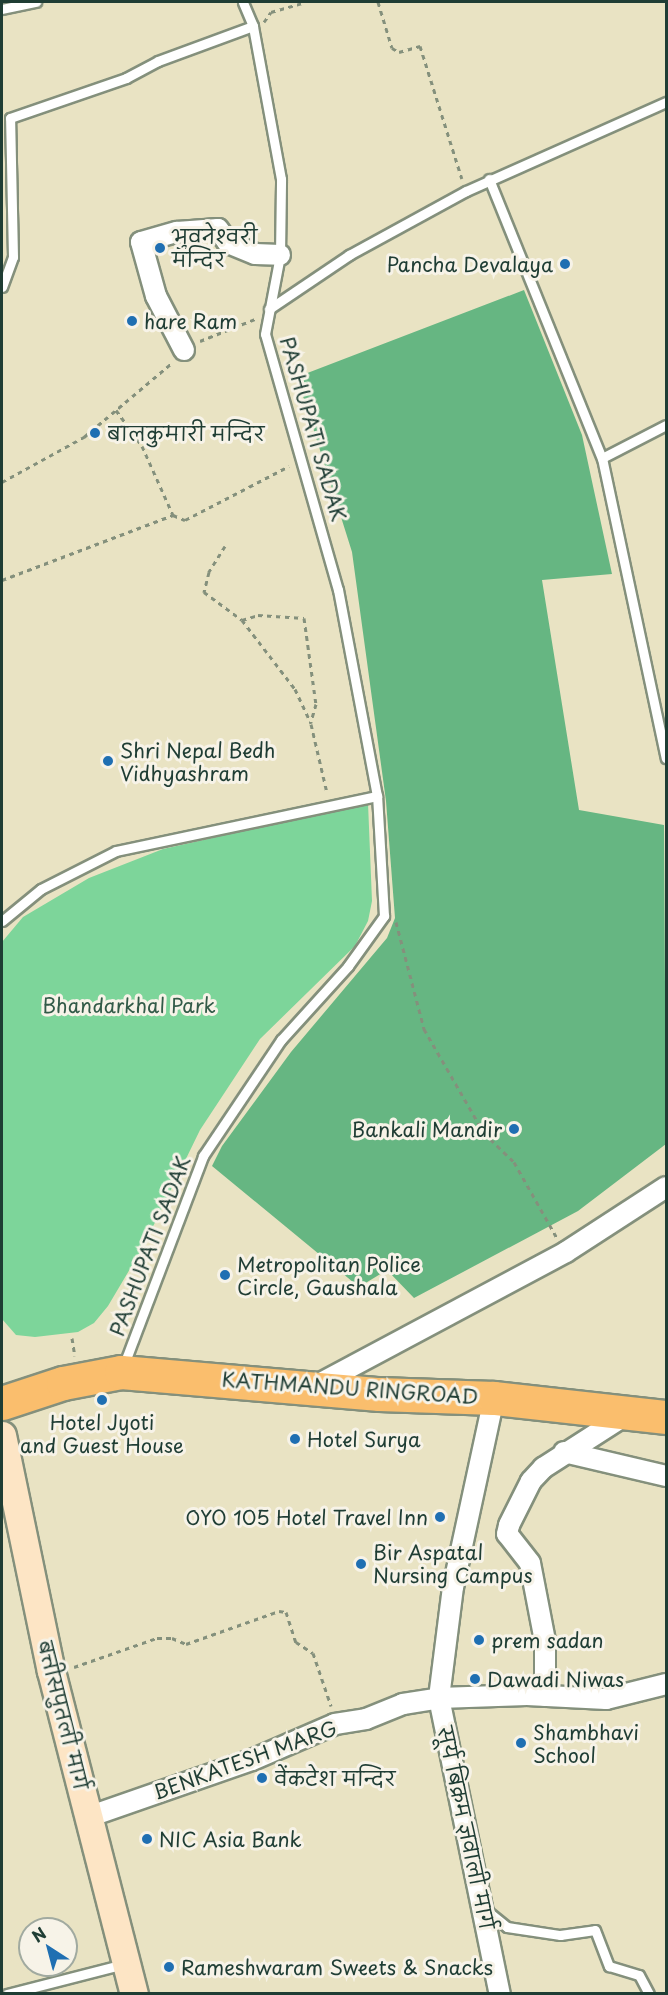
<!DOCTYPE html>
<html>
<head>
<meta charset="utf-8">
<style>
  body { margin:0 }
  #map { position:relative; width:668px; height:1995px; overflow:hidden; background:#e9e3c3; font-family:"Playpen Sans","Playpen Sans Deva",sans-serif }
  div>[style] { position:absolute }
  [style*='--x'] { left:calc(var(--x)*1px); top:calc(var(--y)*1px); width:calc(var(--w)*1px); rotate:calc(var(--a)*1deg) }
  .green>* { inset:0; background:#7dd59a }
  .forest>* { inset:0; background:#66b682 }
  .path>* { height:3px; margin-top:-1.5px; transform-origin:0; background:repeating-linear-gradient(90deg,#84907c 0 4.5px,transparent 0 9px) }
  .roads { filter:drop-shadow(2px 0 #84907c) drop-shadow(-2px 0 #84907c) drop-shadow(0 2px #84907c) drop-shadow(0 -2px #84907c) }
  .lane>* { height:9px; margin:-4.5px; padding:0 4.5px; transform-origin:4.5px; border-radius:4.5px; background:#fff }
  .street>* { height:20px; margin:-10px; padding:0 10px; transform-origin:10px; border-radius:10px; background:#fff }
  .secondary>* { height:27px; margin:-13.5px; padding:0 13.5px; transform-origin:13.5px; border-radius:13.5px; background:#fde5c5 }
  .highway>* { height:33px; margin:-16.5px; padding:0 16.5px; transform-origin:16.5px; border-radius:16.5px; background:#fabe6d }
  .dots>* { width:16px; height:16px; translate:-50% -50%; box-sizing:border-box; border:3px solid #f7f3e8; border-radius:50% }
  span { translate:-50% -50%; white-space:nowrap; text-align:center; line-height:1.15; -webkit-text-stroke:6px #f7f3e8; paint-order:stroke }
  .poi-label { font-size:20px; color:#1f3d34 }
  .left { translate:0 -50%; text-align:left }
  .right { translate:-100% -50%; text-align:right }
  .street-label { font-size:20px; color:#1f3d34 }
  .park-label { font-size:20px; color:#325b48 }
  .frame { position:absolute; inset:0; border:3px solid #1f3d34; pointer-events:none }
  .north { position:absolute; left:18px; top:1917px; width:60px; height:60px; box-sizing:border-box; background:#f7f3e8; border:2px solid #a1aaa0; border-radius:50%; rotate:324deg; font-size:16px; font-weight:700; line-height:24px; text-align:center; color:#1f3d34 }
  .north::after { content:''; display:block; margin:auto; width:21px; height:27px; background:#1f6fb2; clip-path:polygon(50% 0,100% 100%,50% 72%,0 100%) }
</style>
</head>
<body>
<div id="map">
  <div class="green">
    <i style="clip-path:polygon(368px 803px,372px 901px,368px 921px,355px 946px,260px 1039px,200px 1130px,143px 1247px,108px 1306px,94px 1323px,78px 1332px,35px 1337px,16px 1335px,2px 1319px,2px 942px,23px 917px,89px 878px,163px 849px)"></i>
  </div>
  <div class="forest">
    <i style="clip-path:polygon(524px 290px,582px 435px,612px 574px,542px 580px,579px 810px,664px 825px,666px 1144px,578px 1211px,414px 1298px,387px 1270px,359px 1287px,212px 1166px,222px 1146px,291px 1052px,387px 938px,395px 918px,386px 801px,352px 552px,297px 377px)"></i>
  </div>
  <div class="path">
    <i style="--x:378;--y:2;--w:48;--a:73.1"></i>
    <i style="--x:392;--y:48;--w:8;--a:30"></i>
    <i style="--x:399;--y:52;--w:22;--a:-16"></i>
    <i style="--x:420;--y:46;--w:139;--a:72.5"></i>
    <i style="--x:264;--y:22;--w:12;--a:-55"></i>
    <i style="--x:271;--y:12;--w:35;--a:-16"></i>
    <i style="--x:200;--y:341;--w:59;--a:-21.8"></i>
    <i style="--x:116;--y:410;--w:44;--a:54.2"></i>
    <i style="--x:142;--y:446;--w:76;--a:65.8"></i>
    <i style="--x:2;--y:482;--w:94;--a:-28.8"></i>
    <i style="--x:84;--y:437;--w:115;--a:-40.1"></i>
    <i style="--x:225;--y:546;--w:31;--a:122"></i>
    <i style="--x:209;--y:572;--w:21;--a:104"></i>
    <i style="--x:204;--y:592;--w:47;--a:36.4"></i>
    <i style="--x:242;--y:620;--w:87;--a:52.5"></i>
    <i style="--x:295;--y:689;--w:38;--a:65"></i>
    <i style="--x:311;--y:724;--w:71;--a:76.9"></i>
    <i style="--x:2;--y:580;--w:183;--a:-20.8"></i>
    <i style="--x:173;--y:515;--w:13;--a:23"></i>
    <i style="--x:185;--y:520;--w:117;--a:-27.4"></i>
    <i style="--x:242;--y:620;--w:17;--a:-17"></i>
    <i style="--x:258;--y:615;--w:46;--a:3.7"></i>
    <i style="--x:304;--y:618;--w:87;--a:82.1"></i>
    <i style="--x:316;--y:704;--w:19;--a:106"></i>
    <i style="--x:396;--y:922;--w:111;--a:75.3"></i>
    <i style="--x:424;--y:1029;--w:120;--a:60"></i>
    <i style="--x:484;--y:1133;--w:42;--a:44"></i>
    <i style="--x:514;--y:1162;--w:87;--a:60.5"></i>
    <i style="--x:72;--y:1338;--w:18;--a:81"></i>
    <i style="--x:74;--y:1667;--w:88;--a:-19.3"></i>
    <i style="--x:157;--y:1638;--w:15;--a:0"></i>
    <i style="--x:172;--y:1638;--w:15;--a:23"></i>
    <i style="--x:186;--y:1644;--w:99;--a:-19.5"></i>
    <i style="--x:279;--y:1611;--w:7;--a:8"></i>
    <i style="--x:286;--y:1612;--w:32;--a:72"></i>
    <i style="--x:296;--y:1642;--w:20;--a:33"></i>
    <i style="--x:313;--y:1653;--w:56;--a:71.2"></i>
  </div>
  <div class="roads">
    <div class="lane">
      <i style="--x:2;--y:9;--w:35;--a:-12"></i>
      <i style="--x:489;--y:179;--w:301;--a:68"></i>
      <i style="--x:602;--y:458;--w:307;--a:78"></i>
      <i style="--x:2;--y:287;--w:32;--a:-70"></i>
      <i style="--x:13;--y:257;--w:139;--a:-91.2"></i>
      <i style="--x:10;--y:118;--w:123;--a:-19"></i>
      <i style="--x:126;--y:78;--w:36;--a:-28"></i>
      <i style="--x:158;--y:61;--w:101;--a:-20.2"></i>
      <i style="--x:269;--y:309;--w:97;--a:-34"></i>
      <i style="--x:349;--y:255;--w:133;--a:-28.7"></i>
      <i style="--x:466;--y:191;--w:219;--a:-24"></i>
      <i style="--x:602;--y:458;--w:72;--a:-27.3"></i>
      <i style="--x:2;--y:921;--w:50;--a:-39.4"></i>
      <i style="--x:41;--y:889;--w:84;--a:-26.9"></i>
      <i style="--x:116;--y:851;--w:267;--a:-11.9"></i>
      <i style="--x:123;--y:1367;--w:226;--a:-69.2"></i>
      <i style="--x:203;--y:1156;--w:140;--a:-56.1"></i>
      <i style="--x:281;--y:1040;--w:100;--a:-47.8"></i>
      <i style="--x:348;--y:966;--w:62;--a:-54.2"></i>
      <i style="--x:384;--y:916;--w:120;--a:-93.3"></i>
      <i style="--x:377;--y:796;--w:210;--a:-100.7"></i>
      <i style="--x:338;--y:590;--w:266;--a:-105.9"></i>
      <i style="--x:265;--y:334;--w:80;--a:-79.2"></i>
      <i style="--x:280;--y:255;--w:76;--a:-89.2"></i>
      <i style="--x:281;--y:179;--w:156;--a:-100.4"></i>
      <i style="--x:253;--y:26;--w:26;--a:-113"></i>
      <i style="--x:486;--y:1910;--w:27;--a:39"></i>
      <i style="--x:507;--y:1927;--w:54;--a:8.6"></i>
      <i style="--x:560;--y:1935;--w:35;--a:-8"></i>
      <i style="--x:595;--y:1930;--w:39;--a:69"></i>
      <i style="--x:609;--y:1966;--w:31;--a:17"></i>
      <i style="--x:639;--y:1975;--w:21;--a:62"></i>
      <i style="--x:7;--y:1994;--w:121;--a:-14.4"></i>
    </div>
    <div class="street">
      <i style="--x:184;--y:350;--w:61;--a:-117.4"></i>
      <i style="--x:156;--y:296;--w:56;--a:-105.5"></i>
      <i style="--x:141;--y:242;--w:37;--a:-16"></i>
      <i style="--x:177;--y:232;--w:41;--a:-4.2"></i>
      <i style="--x:218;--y:229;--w:17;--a:54"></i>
      <i style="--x:228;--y:243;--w:29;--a:22"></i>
      <i style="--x:255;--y:254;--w:25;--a:2"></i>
      <i style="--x:317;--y:1385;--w:282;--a:-28.1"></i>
      <i style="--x:566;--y:1252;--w:119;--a:-33"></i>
      <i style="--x:494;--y:1398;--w:193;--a:102.2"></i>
      <i style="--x:453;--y:1587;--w:112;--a:97.2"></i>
      <i style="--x:439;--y:1698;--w:88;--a:-2"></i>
      <i style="--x:527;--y:1695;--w:79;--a:2.9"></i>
      <i style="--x:606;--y:1699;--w:62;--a:-14"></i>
      <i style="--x:564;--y:1452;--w:105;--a:13.2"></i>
      <i style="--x:545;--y:1696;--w:55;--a:-90"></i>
      <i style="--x:545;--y:1641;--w:79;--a:-100.9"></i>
      <i style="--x:530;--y:1563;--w:37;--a:-128"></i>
      <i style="--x:507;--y:1534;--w:9;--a:-77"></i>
      <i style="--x:509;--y:1525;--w:49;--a:-63.4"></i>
      <i style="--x:531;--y:1481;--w:18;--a:-47"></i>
      <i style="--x:543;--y:1468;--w:100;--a:-32.7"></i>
      <i style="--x:88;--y:1817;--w:174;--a:-19.2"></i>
      <i style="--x:252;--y:1760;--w:90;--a:-23.4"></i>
      <i style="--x:335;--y:1724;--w:31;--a:-9"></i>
      <i style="--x:366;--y:1719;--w:40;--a:-22"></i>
      <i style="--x:403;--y:1704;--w:36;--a:-9"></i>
      <i style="--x:439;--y:1698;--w:302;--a:78.4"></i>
    </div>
    <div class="secondary">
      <i style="--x:2;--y:1435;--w:241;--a:78.3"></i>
      <i style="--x:51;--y:1671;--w:333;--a:75.6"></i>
    </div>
    <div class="highway">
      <i style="--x:2;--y:1403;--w:64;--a:-18.2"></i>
      <i style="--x:63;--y:1383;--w:59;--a:-10.7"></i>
      <i style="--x:121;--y:1372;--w:259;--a:4.9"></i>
      <i style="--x:379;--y:1394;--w:115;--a:2"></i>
      <i style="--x:494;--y:1398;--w:173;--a:6.3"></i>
    </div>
  </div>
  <div class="dots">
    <i style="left:160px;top:248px;background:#1f6fb2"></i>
    <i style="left:565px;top:264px;background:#1f6fb2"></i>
    <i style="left:132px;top:321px;background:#1f6fb2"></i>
    <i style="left:95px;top:433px;background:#1f6fb2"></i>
    <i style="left:108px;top:761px;background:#1f6fb2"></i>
    <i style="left:514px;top:1129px;background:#1f6fb2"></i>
    <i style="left:225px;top:1275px;background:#1f6fb2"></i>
    <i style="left:102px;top:1400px;background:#1f6fb2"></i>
    <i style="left:295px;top:1439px;background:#1f6fb2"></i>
    <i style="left:440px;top:1517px;background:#1f6fb2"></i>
    <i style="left:361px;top:1564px;background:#1f6fb2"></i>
    <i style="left:479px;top:1640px;background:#1f6fb2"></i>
    <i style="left:475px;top:1679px;background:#1f6fb2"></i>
    <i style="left:521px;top:1743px;background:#1f6fb2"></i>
    <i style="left:262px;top:1778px;background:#1f6fb2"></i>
    <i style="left:147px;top:1839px;background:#1f6fb2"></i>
    <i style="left:169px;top:1967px;background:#1f6fb2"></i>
  </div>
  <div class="poi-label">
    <span class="left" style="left:172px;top:248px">भुवनेश्वरी<br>मन्दिर</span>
    <span class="right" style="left:553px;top:264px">Pancha Devalaya</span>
    <span class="left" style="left:144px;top:321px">hare Ram</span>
    <span class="left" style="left:107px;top:433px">बालकुमारी मन्दिर</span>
    <span class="left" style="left:120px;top:762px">Shri Nepal Bedh<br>Vidhyashram</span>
    <span class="right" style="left:502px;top:1129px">Bankali Mandir</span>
    <span class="left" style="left:237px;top:1276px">Metropolitan Police<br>Circle, Gaushala</span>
    <span style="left:102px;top:1434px">Hotel Jyoti<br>and Guest House</span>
    <span class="left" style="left:307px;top:1439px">Hotel Surya</span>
    <span class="right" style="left:428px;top:1517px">OYO 105 Hotel Travel Inn</span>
    <span class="left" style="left:373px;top:1564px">Bir Aspatal<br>Nursing Campus</span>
    <span class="left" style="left:491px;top:1640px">prem sadan</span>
    <span class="left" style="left:487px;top:1679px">Dawadi Niwas</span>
    <span class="left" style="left:533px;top:1744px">Shambhavi<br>School</span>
    <span class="left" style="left:274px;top:1778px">वेंकटेश मन्दिर</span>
    <span class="left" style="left:159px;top:1839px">NIC Asia Bank</span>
    <span class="left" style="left:181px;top:1967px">Rameshwaram Sweets &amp; Snacks</span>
  </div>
  <div class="street-label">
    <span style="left:313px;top:429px;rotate:74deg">PASHUPATI SADAK</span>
    <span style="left:150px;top:1246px;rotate:-69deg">PASHUPATI SADAK</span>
    <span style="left:350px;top:1388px;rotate:4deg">KATHMANDU RINGROAD</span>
    <span style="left:63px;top:1715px;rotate:76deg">बत्तीसपुतली मार्ग</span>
    <span style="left:245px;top:1760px;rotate:-20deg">BENKATESH MARG</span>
    <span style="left:466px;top:1828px;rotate:78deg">सूर्य बिक्रम ज्ञवाली मार्ग</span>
  </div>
  <div class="park-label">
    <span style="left:129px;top:1005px">Bhandarkhal Park</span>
  </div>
  <div class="frame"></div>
  <div class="north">N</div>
</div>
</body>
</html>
